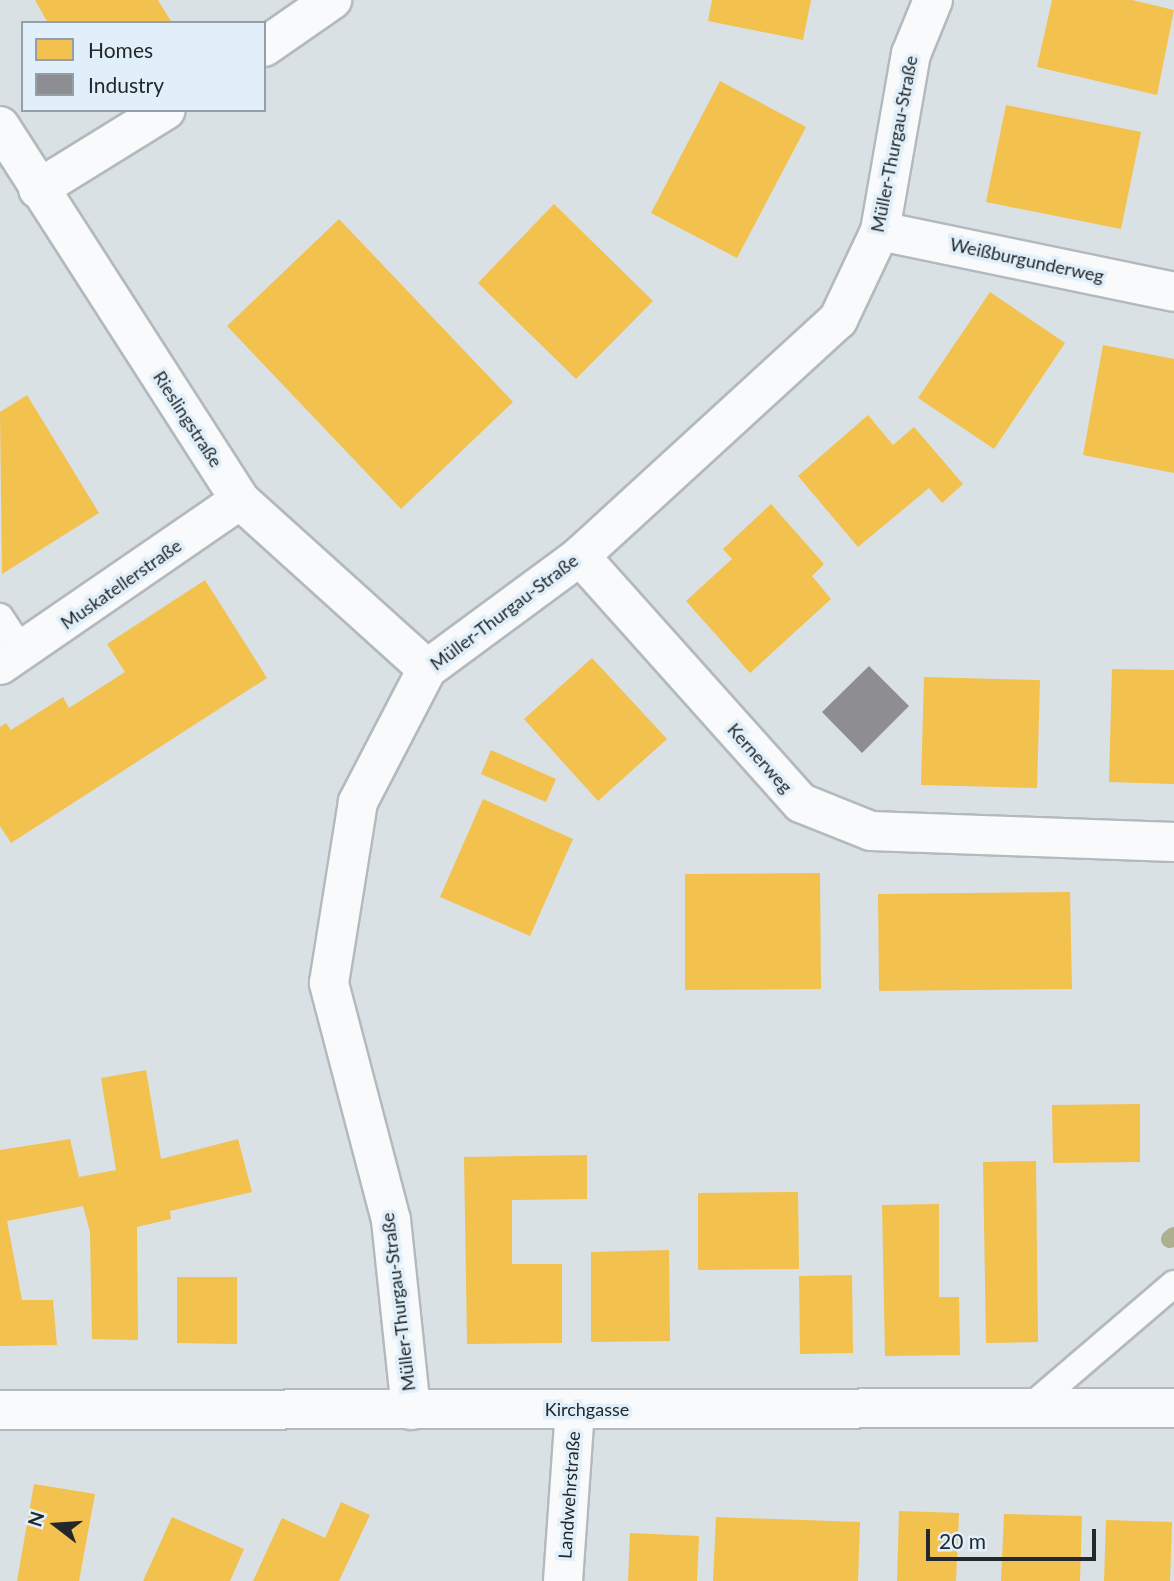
<!DOCTYPE html>
<html>
<head>
<meta charset="utf-8">
<style>
  body { margin:0 }
  #map { position:relative; width:1174px; height:1581px; overflow:hidden; background:#d9e1e5; font-family:Lato,sans-serif }
  div>[style] { position:absolute }
  [style*='--x'] { left:calc(var(--x)*1px); top:calc(var(--y)*1px); width:calc(var(--w)*1px); rotate:calc(var(--a)*1deg) }
  .homes>* { inset:0; background:#f2c14e }
  .industry>* { inset:0; background:#8d8d92 }
  .stream>* { height:18px; margin:-9px; padding:0 9px; transform-origin:9px; border-radius:9px; background:#acaf90 }
  .roads { filter:drop-shadow(2px 0 #b3b9bd) drop-shadow(-2px 0 #b3b9bd) drop-shadow(0 2px #b3b9bd) drop-shadow(0 -2px #b3b9bd) }
  .lane>* { height:26px; margin:-13px; padding:0 13px; transform-origin:13px; border-radius:13px; background:#f9fafb }
  .street>* { height:38px; margin:-19px; padding:0 19px; transform-origin:19px; border-radius:19px; background:#f9fafb }
  span { translate:-50% -50%; white-space:nowrap; text-align:center; line-height:1.15; -webkit-text-stroke:7px #e0eff9; paint-order:stroke }
  .street-label { font-size:18px; color:#22282b }
  .legend { position:absolute; left:21px; top:21px; width:245px; height:91px; box-sizing:border-box; background:#e0eff9; border:2px solid #949fa7; margin:0; padding:9px 12px; list-style:none; font-size:21px; color:#22282b }
  .legend li { display:flex; align-items:center; gap:14px; height:35px }
  .legend b { width:35px; border:2px solid #949fa7 }
  .north { position:absolute; left:21px; top:1490px; width:70px; height:70px; -webkit-text-stroke:5px #e0eff9; paint-order:stroke; rotate:287deg; font-size:19px; font-weight:700; line-height:28px; text-align:center; color:#22282b }
  .north::after { content:''; display:block; margin:auto; width:24px; height:32px; background:#22282b; clip-path:polygon(50% 0,100% 100%,50% 72%,0 100%) }
  .scale { position:absolute; left:926px; top:1529px; width:170px; height:32px; box-sizing:border-box; border:4px solid #22282b; border-top:0; padding-left:9px; font-size:21px; line-height:24px; white-space:nowrap; color:#22282b; -webkit-text-stroke:5px #e0eff9; paint-order:stroke }
</style>
</head>
<body>
<div id="map">
  <div class="homes">
    <i style="clip-path:polygon(35px 0,158px 0,172px 23px,48px 23px)"></i>
    <i style="clip-path:polygon(712px 0,811px 0,803px 40px,708px 21px)"></i>
    <i style="clip-path:polygon(1052px 0,1132px 0,1174px 10px,1157px 95px,1037px 67px)"></i>
    <i style="clip-path:polygon(720px 81px,806px 127px,737px 258px,651px 213px)"></i>
    <i style="clip-path:polygon(1006px 105px,1141px 132px,1121px 229px,986px 202px)"></i>
    <i style="clip-path:polygon(554px 204px,653px 301px,576px 379px,478px 283px)"></i>
    <i style="clip-path:polygon(339px 219px,513px 402px,401px 509px,227px 326px)"></i>
    <i style="clip-path:polygon(990px 292px,1065px 343px,994px 449px,918px 398px)"></i>
    <i style="clip-path:polygon(1103px 345px,1174px 359px,1174px 473px,1083px 455px)"></i>
    <i style="clip-path:polygon(27px 395px,99px 513px,2px 574px,0 412px)"></i>
    <i style="clip-path:polygon(868px 415px,893px 445px,914px 427px,963px 484px,942px 503px,929px 488px,858px 547px,798px 476px)"></i>
    <i style="clip-path:polygon(771px 504px,824px 564px,812px 576px,831px 599px,750px 673px,686px 601px,732px 559px,723px 549px)"></i>
    <i style="clip-path:polygon(205px 580px,267px 678px,11px 843px,0 826px,0 727px,6px 723px,11px 730px,63px 697px,69px 708px,125px 672px,107px 644px)"></i>
    <i style="clip-path:polygon(592px 658px,667px 739px,598px 801px,524px 719px)"></i>
    <i style="clip-path:polygon(1112px 669px,1174px 670px,1174px 784px,1109px 782px)"></i>
    <i style="clip-path:polygon(924px 677px,1040px 680px,1037px 788px,921px 785px)"></i>
    <i style="clip-path:polygon(491px 750px,556px 779px,546px 802px,481px 774px)"></i>
    <i style="clip-path:polygon(483px 799px,573px 839px,530px 936px,440px 897px)"></i>
    <i style="clip-path:polygon(820px 873px,821px 989px,685px 990px,685px 874px)"></i>
    <i style="clip-path:polygon(1070px 892px,1072px 989px,879px 991px,878px 894px)"></i>
    <i style="clip-path:polygon(146px 1070px,161px 1159px,238px 1139px,252px 1192px,170px 1211px,171px 1219px,137px 1227px,138px 1340px,92px 1339px,90px 1232px,83px 1206px,7px 1221px,22px 1300px,53px 1300px,57px 1345px,0 1346px,0 1150px,70px 1139px,79px 1177px,116px 1170px,101px 1078px)"></i>
    <i style="clip-path:polygon(1140px 1104px,1140px 1162px,1053px 1163px,1052px 1105px)"></i>
    <i style="clip-path:polygon(587px 1155px,587px 1199px,512px 1200px,512px 1264px,562px 1264px,562px 1343px,467px 1344px,464px 1157px)"></i>
    <i style="clip-path:polygon(1036px 1161px,1038px 1342px,986px 1343px,983px 1162px)"></i>
    <i style="clip-path:polygon(798px 1192px,799px 1269px,698px 1270px,698px 1193px)"></i>
    <i style="clip-path:polygon(939px 1204px,939px 1297px,959px 1297px,960px 1355px,885px 1356px,882px 1205px)"></i>
    <i style="clip-path:polygon(669px 1250px,670px 1341px,591px 1342px,591px 1252px)"></i>
    <i style="clip-path:polygon(852px 1275px,853px 1353px,800px 1354px,799px 1276px)"></i>
    <i style="clip-path:polygon(177px 1277px,237px 1277px,237px 1344px,177px 1343px)"></i>
    <i style="clip-path:polygon(34px 1484px,95px 1494px,79px 1581px,17px 1581px)"></i>
    <i style="clip-path:polygon(341px 1502px,370px 1515px,339px 1581px,253px 1581px,282px 1518px,325px 1538px)"></i>
    <i style="clip-path:polygon(899px 1511px,959px 1513px,956px 1581px,897px 1581px)"></i>
    <i style="clip-path:polygon(1004px 1514px,1082px 1516px,1080px 1581px,1001px 1581px)"></i>
    <i style="clip-path:polygon(172px 1517px,244px 1549px,230px 1581px,143px 1581px)"></i>
    <i style="clip-path:polygon(716px 1517px,860px 1522px,858px 1581px,713px 1581px)"></i>
    <i style="clip-path:polygon(1106px 1520px,1172px 1522px,1170px 1581px,1104px 1581px)"></i>
    <i style="clip-path:polygon(630px 1533px,699px 1536px,697px 1581px,628px 1581px)"></i>
  </div>
  <div class="industry">
    <i style="clip-path:polygon(869px 666px,909px 706px,862px 753px,822px 712px)"></i>
  </div>
  <div class="stream">
    <i style="--x:1170;--y:1239;--w:5;--a:-37"></i>
  </div>
  <div class="roads">
    <div class="lane">
      <i style="--x:0;--y:617;--w:42;--a:56.7"></i>
      <i style="--x:1028;--y:1409;--w:192;--a:-40.6"></i>
    </div>
    <div class="street">
      <i style="--x:264;--y:47;--w:83;--a:-34.7"></i>
      <i style="--x:0;--y:126;--w:444;--a:57.3"></i>
      <i style="--x:240;--y:500;--w:252;--a:42.1"></i>
      <i style="--x:38;--y:189;--w:150;--a:-31.7"></i>
      <i style="--x:880;--y:231;--w:300;--a:11.7"></i>
      <i style="--x:580;--y:556;--w:331;--a:48.2"></i>
      <i style="--x:801;--y:803;--w:75;--a:21.8"></i>
      <i style="--x:871;--y:831;--w:303;--a:2.1"></i>
      <i style="--x:0;--y:665;--w:291;--a:-34.5"></i>
      <i style="--x:0;--y:1410;--w:1174;--a:-0.1"></i>
      <i style="--x:411;--y:1410;--w:191;--a:-96"></i>
      <i style="--x:391;--y:1220;--w:245;--a:-104.7"></i>
      <i style="--x:329;--y:983;--w:183;--a:-80.9"></i>
      <i style="--x:358;--y:802;--w:150;--a:-62.6"></i>
      <i style="--x:427;--y:669;--w:190;--a:-36.4"></i>
      <i style="--x:580;--y:556;--w:350;--a:-42.5"></i>
      <i style="--x:838;--y:320;--w:98;--a:-64.7"></i>
      <i style="--x:880;--y:231;--w:180;--a:-80.1"></i>
      <i style="--x:911;--y:54;--w:58;--a:-67.8"></i>
      <i style="--x:563;--y:1581;--w:172;--a:-86"></i>
    </div>
  </div>
  <div class="street-label">
    <span style="left:894px;top:144px;rotate:-79deg">Müller-Thurgau-Straße</span>
    <span style="left:1027px;top:260px;rotate:12deg">Weißburgunderweg</span>
    <span style="left:188px;top:419px;rotate:57deg">Rieslingstraße</span>
    <span style="left:121px;top:584px;rotate:-35deg">Muskatellerstraße</span>
    <span style="left:504px;top:612px;rotate:-37deg">Müller-Thurgau-Straße</span>
    <span style="left:760px;top:758px;rotate:48deg">Kernerweg</span>
    <span style="left:398px;top:1302px;rotate:-97deg">Müller-Thurgau-Straße</span>
    <span style="left:587px;top:1409px">Kirchgasse</span>
    <span style="left:569px;top:1495px;rotate:-86deg">Landwehrstraße</span>
  </div>
  <ul class="legend">
  <li><b style="height:19px;background:#f2c14e"></b>Homes</li>
  <li><b style="height:19px;background:#8d8d92"></b>Industry</li>
  </ul>
  <div class="north">N</div>
  <div class="scale">20 m</div>
</div>
</body>
</html>
